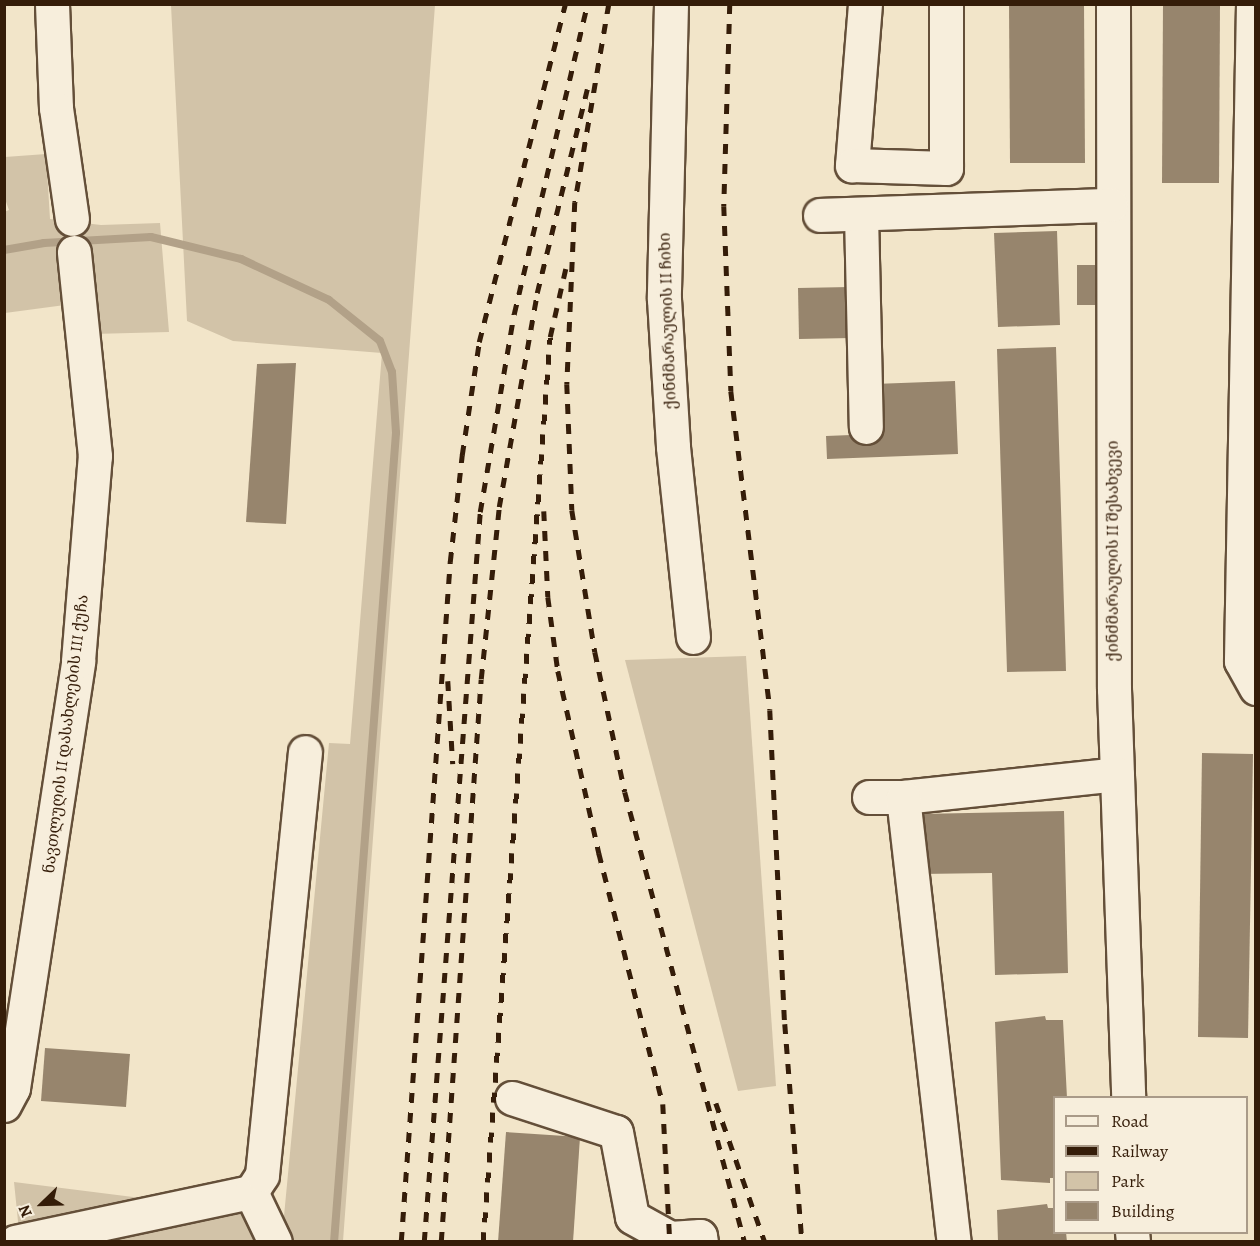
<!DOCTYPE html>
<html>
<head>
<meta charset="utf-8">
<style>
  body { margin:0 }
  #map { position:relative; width:1260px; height:1246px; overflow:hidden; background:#f2e5c9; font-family:Alegreya,"Noto Serif Georgian",serif }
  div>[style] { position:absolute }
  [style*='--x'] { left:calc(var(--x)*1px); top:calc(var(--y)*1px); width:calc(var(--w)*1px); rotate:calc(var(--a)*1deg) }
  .green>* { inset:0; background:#d2c3a8 }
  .stream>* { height:8px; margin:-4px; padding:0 4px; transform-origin:4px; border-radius:4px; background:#b2a188 }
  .building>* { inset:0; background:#97856d }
  .roads { filter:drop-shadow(2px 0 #644f39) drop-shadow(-2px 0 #644f39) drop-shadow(0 2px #644f39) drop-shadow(0 -2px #644f39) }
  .minor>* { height:33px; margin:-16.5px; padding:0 16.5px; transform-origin:16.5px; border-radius:16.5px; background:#f7eedc }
  .rail>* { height:4.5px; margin-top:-2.25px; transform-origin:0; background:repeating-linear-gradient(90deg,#351d09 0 10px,transparent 0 20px) }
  span { translate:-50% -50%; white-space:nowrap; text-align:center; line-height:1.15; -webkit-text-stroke:4.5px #f7eedc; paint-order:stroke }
  .street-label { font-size:16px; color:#351d09 }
  .frame { position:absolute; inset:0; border:6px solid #351d09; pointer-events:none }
  .legend { position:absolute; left:1053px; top:1096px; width:195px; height:138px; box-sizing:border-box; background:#f7eedc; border:2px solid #a99a88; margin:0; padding:8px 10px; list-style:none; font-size:18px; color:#351d09 }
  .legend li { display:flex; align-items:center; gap:12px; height:30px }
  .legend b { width:30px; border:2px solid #a99a88 }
  .north { position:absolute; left:12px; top:1174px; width:60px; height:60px; -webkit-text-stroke:4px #f7eedc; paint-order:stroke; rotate:247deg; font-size:16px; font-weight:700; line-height:24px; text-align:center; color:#351d09 }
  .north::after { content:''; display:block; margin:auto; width:21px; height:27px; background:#351d09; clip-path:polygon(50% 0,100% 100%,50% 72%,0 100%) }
</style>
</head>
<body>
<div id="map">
  <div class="green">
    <i style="clip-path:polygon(171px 5px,435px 5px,343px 1241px,20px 1241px,14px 1182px,284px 1216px,329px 743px,350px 744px,382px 353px,233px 341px,187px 321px)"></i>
    <i style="clip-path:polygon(46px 154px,50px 219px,101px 225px,160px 223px,169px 332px,93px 334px,65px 305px,5px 313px,4px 212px,9px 210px,5px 199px,5px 157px)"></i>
    <i style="clip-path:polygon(746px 656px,776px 1086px,738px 1091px,625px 660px)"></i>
  </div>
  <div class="stream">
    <i style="--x:4;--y:250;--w:41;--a:-9.9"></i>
    <i style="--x:44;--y:243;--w:107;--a:-3.2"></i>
    <i style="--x:151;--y:237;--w:93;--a:13.7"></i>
    <i style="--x:241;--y:259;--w:97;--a:25"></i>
    <i style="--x:329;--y:300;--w:65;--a:38.8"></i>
    <i style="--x:380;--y:341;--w:33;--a:69"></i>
    <i style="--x:392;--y:372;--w:61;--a:86.2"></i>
    <i style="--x:396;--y:433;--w:811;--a:94.38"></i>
  </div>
  <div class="building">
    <i style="clip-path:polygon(1009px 4px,1084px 4px,1085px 163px,1010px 163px)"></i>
    <i style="clip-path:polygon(1163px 4px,1220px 4px,1219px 183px,1162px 183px)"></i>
    <i style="clip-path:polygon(1057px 231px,1060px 325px,998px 327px,994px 233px)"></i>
    <i style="clip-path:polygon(1077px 265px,1099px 265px,1100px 305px,1077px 305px)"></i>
    <i style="clip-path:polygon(850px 287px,851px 338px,799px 339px,798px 288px)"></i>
    <i style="clip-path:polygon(1056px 347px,1066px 671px,1007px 672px,997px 349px)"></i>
    <i style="clip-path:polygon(296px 363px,286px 524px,246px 522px,257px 364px)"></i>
    <i style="clip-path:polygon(955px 381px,958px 454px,827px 459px,826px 436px,876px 434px,874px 384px)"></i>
    <i style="clip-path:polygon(1202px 753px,1253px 754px,1248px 1038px,1198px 1037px)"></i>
    <i style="clip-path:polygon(1064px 811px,1068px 973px,995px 975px,992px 873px,921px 874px,919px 814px)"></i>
    <i style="clip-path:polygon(1045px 1016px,1046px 1020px,1063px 1020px,1067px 1098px,1054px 1098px,1054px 1178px,1050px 1178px,1050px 1183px,1001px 1180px,995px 1022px)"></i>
    <i style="clip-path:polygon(45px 1048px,130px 1054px,126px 1107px,41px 1101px)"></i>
    <i style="clip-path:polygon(506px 1132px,580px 1137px,573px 1242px,498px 1242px)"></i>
    <i style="clip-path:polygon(1047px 1204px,1048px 1208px,1054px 1208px,1054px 1232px,1066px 1232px,1067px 1242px,998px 1242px,997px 1210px)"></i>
  </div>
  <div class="roads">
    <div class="minor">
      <i style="--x:52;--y:4;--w:104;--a:87.8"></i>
      <i style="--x:56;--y:108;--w:112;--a:81.8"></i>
      <i style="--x:671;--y:4;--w:295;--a:91.4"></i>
      <i style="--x:664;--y:299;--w:148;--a:86.5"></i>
      <i style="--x:673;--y:447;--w:191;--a:84"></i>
      <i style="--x:865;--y:4;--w:162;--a:94.6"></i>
      <i style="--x:852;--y:165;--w:94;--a:1.8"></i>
      <i style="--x:946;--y:168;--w:164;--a:-90"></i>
      <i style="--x:1113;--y:4;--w:685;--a:89.92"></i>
      <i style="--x:1114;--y:689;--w:409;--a:88"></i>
      <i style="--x:1253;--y:4;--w:657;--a:91.05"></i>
      <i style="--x:1241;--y:661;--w:31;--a:61"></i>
      <i style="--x:861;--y:214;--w:213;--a:88.7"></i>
      <i style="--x:820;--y:215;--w:291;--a:-2"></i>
      <i style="--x:869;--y:797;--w:34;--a:0"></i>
      <i style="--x:903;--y:797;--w:215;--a:-6.1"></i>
      <i style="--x:903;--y:797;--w:448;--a:83.5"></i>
      <i style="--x:512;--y:1098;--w:109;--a:18.1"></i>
      <i style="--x:616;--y:1132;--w:86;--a:79.3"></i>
      <i style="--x:632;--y:1217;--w:43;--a:28.9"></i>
      <i style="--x:670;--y:1238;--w:30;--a:-4"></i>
      <i style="--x:700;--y:1236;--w:6;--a:81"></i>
      <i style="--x:4;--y:1105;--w:19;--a:-62"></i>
      <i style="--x:13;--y:1088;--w:432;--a:-81.3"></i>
      <i style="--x:78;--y:661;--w:206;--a:-85.3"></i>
      <i style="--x:95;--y:456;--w:205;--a:-95.9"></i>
      <i style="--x:251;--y:1192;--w:55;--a:64.4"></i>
      <i style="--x:1132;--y:1232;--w:10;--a:84"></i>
      <i style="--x:15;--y:1242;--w:241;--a:-12"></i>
      <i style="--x:251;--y:1192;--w:20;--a:-57"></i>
      <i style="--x:262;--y:1175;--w:425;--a:-84.2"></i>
    </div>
  </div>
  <div class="rail">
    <i style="--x:609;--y:4;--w:201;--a:99.7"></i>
    <i style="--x:575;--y:202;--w:182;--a:92.5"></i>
    <i style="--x:567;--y:384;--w:126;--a:87.7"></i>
    <i style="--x:572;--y:510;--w:144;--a:80.8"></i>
    <i style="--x:595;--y:652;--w:143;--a:77.9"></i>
    <i style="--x:625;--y:792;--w:466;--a:75.1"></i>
    <i style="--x:730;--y:4;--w:202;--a:91.7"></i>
    <i style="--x:724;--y:206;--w:185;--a:87.8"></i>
    <i style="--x:731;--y:391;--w:321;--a:83"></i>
    <i style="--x:770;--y:710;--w:314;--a:87.3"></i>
    <i style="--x:785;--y:1024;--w:219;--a:85.5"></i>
    <i style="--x:544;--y:511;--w:86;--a:87.3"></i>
    <i style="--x:548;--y:597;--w:75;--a:82.3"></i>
    <i style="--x:558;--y:671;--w:187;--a:77.3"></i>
    <i style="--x:599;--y:853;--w:259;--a:75.7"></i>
    <i style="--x:663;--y:1104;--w:138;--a:87.1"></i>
    <i style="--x:448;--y:681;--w:83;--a:86.6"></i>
    <i style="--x:716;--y:1103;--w:147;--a:70.6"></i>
    <i style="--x:401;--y:1242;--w:682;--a:-85.88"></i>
    <i style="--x:450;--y:562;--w:108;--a:-83.6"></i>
    <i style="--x:462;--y:455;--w:114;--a:-81.4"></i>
    <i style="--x:479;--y:342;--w:349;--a:-75.7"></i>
    <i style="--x:424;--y:1242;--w:732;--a:-85.61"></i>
    <i style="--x:480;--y:512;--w:201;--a:-80.3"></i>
    <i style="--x:514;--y:314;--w:318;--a:-76.7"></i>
    <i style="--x:441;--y:1242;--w:564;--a:-85.94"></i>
    <i style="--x:481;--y:679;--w:173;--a:-84"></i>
    <i style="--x:499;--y:507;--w:217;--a:-79.9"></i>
    <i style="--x:537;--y:293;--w:210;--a:-76.2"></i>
    <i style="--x:483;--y:1242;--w:907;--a:-85.77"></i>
    <i style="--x:550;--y:337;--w:77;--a:-77.2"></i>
  </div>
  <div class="street-label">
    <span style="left:668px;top:321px;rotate:-92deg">ქინძმარაულის II ჩიხი</span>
    <span style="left:1113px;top:551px;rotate:-90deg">ქინძმარაულის II შესახვევი</span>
    <span style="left:66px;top:734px;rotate:-83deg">ნავთლუღის II დასახლების III ქუჩა</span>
  </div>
  <div class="frame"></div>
  <ul class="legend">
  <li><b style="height:8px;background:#f7eedc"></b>Road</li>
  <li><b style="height:8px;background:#351d09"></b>Railway</li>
  <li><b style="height:16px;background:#d2c3a8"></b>Park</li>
  <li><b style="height:16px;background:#97856d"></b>Building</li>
  </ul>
  <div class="north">N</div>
</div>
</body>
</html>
